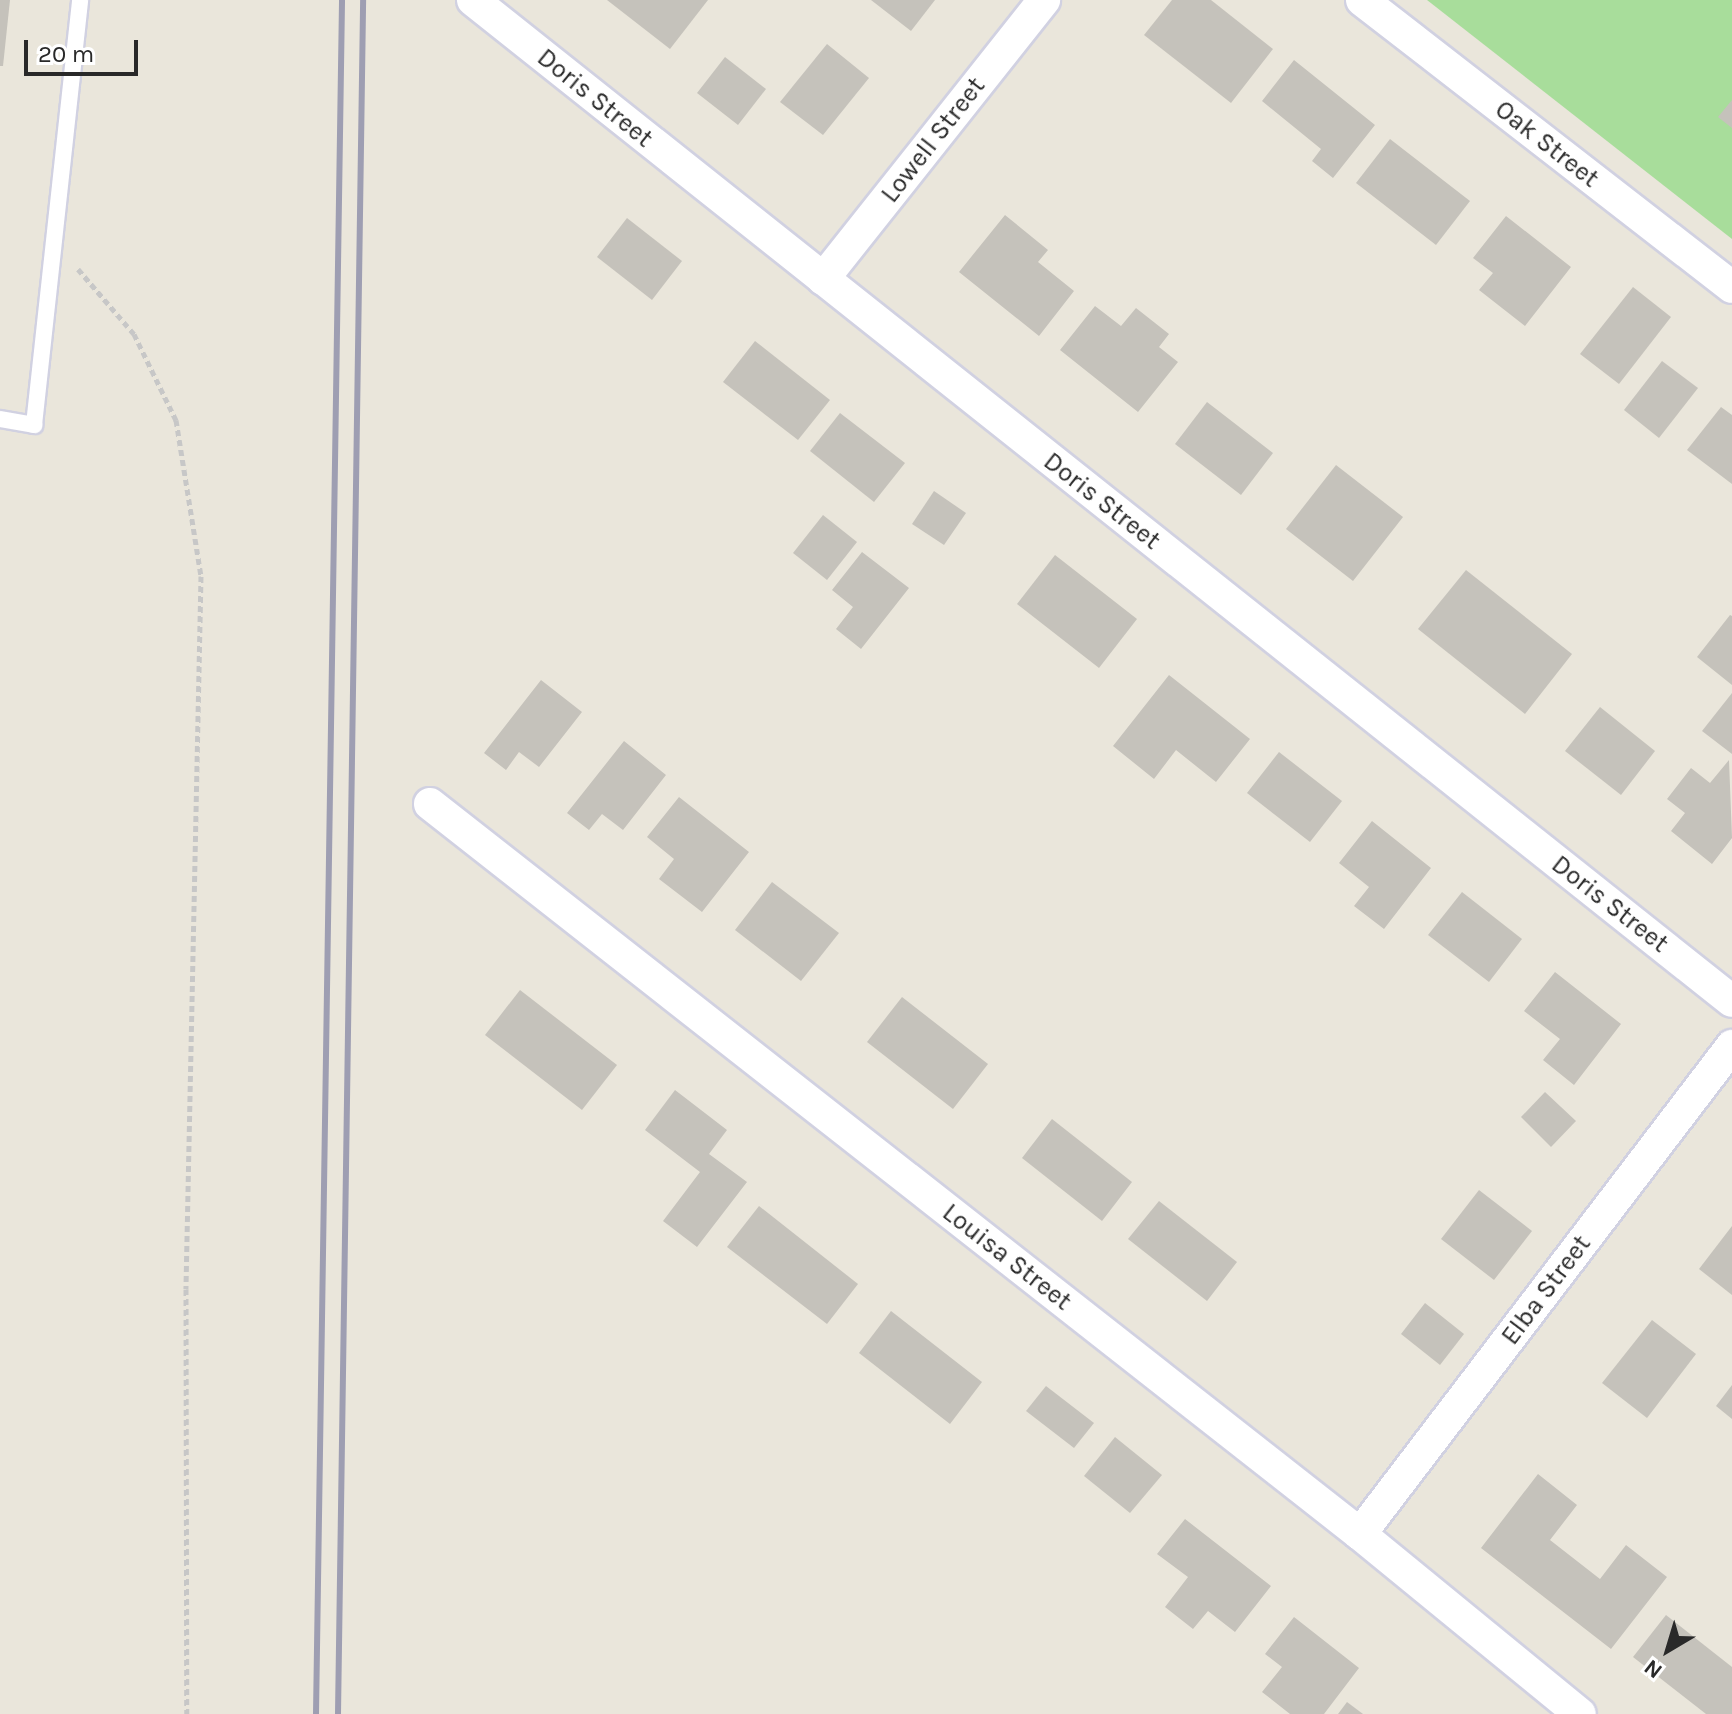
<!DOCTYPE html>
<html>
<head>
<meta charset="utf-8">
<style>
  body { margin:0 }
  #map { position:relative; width:1732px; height:1714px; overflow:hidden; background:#eae6db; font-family:Karla,sans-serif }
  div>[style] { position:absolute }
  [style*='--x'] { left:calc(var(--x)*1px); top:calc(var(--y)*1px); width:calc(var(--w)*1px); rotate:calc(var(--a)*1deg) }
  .green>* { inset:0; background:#a8dd9b }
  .building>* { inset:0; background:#c5c2bb }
  .path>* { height:5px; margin-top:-2.5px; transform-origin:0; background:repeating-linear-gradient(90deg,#c7c7c7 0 6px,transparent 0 10px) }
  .roads { filter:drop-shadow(2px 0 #d1d1e1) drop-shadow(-2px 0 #d1d1e1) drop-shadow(0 2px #d1d1e1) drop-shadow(0 -2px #d1d1e1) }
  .service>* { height:16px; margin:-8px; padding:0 8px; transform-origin:8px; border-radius:8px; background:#fff }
  .minor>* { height:32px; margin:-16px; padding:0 16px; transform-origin:16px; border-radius:16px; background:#fff }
  .rail>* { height:6px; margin:-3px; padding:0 3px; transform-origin:3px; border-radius:3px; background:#9e9eb2 }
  span { translate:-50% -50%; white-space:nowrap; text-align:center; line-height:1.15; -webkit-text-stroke:7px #fff; paint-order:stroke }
  .street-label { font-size:26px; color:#292929 }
  .north { position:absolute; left:1628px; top:1610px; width:80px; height:80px; -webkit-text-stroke:6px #fff; paint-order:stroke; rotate:218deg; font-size:22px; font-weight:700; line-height:32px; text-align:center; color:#292929 }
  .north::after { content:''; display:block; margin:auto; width:28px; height:36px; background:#292929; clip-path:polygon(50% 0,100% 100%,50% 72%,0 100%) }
  .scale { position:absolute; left:24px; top:40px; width:114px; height:36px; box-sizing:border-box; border:4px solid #292929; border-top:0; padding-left:10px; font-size:24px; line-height:28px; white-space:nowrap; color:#292929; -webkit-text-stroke:6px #fff; paint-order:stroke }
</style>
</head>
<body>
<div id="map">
  <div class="green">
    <i style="clip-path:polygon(1427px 0,1732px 0,1732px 239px)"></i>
  </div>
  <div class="building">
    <i style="clip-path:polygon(0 0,10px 0,3px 66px,0 66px)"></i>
    <i style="clip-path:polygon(607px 0,708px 0,670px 49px)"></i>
    <i style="clip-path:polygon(871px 0,935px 0,911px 31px)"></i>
    <i style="clip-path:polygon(1172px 0,1211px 0,1273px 49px,1231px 103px,1144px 35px)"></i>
    <i style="clip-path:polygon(827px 44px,869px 78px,823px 135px,780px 102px)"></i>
    <i style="clip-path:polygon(725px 57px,766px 89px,738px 125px,697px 93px)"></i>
    <i style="clip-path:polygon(1294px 60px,1375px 125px,1333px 178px,1312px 161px,1321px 149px,1262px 101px)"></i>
    <i style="clip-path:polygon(1732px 100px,1732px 128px,1718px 117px)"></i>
    <i style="clip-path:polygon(1390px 139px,1470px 201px,1436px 245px,1356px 183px)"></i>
    <i style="clip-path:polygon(1005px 215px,1048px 250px,1038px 262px,1074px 291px,1039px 336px,959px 272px)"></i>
    <i style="clip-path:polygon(1506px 216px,1571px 267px,1525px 326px,1479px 290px,1493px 273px,1473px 258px)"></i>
    <i style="clip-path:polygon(627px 218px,682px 261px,652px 300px,597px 257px)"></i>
    <i style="clip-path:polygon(1633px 287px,1671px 317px,1619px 384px,1580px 354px)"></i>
    <i style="clip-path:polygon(1095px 306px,1121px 326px,1136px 308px,1169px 334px,1159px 347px,1178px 362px,1138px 412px,1060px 350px)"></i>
    <i style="clip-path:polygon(755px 341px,830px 400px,798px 440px,723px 382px)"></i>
    <i style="clip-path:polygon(1662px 361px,1698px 388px,1659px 438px,1624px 410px)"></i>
    <i style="clip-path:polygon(1207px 402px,1273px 453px,1241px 495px,1175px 444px)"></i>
    <i style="clip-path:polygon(1721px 407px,1732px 415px,1732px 484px,1687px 450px)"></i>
    <i style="clip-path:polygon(840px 413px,905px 463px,874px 502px,810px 451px)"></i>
    <i style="clip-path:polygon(1336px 465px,1403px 517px,1353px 581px,1286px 529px)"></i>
    <i style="clip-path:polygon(934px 491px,966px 513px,944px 545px,912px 524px)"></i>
    <i style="clip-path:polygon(823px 515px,857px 542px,827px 580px,793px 553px)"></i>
    <i style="clip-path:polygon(862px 552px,909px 588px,861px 649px,836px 629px,853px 607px,832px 590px)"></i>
    <i style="clip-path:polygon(1055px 555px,1137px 619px,1099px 668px,1017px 604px)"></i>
    <i style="clip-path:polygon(1466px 570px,1572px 654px,1525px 714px,1418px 629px)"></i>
    <i style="clip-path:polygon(1730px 615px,1732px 616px,1732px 685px,1697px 657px)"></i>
    <i style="clip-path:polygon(1169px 675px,1250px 739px,1216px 782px,1176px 750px,1154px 779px,1113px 746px)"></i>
    <i style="clip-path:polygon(541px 680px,582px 712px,539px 767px,519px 752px,506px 770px,484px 753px)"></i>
    <i style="clip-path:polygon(1732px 693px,1732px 754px,1702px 731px)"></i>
    <i style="clip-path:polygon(1600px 707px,1655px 751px,1621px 795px,1565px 751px)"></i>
    <i style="clip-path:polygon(624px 741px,666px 775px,623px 830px,602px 814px,589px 830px,567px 813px)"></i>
    <i style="clip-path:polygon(1279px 752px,1342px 801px,1310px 842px,1247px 793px)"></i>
    <i style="clip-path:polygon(1729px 760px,1732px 838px,1712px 864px,1671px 831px,1685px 813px,1667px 799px,1691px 768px,1710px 783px)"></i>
    <i style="clip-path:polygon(679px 797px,749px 852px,702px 912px,659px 879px,674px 859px,647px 837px)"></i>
    <i style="clip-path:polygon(1372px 821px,1431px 868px,1384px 929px,1354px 906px,1369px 887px,1339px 863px)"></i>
    <i style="clip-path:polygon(772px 882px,839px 933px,801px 981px,735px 930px)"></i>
    <i style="clip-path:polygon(1462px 892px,1522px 939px,1489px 982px,1428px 935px)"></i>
    <i style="clip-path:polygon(1555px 972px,1621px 1024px,1574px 1085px,1543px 1060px,1560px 1039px,1524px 1011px)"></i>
    <i style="clip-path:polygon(520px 990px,617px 1065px,582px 1110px,485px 1035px)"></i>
    <i style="clip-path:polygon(902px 997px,988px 1064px,953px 1109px,867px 1042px)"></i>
    <i style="clip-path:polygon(675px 1090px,727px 1130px,709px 1154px,747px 1182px,697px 1247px,663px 1221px,700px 1172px,645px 1130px)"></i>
    <i style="clip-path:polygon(1545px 1092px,1576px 1121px,1551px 1147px,1521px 1117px)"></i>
    <i style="clip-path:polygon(1052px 1119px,1132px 1182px,1102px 1221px,1022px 1158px)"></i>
    <i style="clip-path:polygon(1479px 1190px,1532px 1231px,1494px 1280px,1441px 1239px)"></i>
    <i style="clip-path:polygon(1159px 1201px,1237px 1262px,1207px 1301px,1128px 1239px)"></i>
    <i style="clip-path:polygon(759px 1206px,858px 1284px,827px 1324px,727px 1247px)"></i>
    <i style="clip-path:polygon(1732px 1226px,1732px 1295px,1699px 1269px)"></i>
    <i style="clip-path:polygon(1425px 1303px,1464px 1334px,1440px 1365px,1401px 1334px)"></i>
    <i style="clip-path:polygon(891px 1311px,982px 1382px,950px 1424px,859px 1353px)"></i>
    <i style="clip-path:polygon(1652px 1320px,1696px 1354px,1647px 1418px,1602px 1383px)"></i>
    <i style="clip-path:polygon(1732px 1385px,1732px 1419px,1716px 1406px)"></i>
    <i style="clip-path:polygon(1046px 1386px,1094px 1423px,1074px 1448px,1026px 1411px)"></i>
    <i style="clip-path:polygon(1115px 1437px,1162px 1475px,1130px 1513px,1084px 1476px)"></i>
    <i style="clip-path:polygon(1538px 1474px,1577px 1505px,1550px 1540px,1600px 1579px,1626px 1545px,1667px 1577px,1611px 1649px,1481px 1548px)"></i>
    <i style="clip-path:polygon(1185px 1519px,1271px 1586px,1235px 1632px,1208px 1611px,1193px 1629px,1165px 1607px,1188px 1577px,1157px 1554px)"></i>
    <i style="clip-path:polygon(1666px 1615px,1732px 1667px,1732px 1714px,1706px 1714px,1633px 1657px)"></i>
    <i style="clip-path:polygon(1294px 1617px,1359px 1668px,1324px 1714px,1290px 1714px,1262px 1692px,1282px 1667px,1265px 1654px)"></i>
    <i style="clip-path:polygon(1347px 1702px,1363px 1714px,1338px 1714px)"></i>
  </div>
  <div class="path">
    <i style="--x:78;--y:269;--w:86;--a:49.3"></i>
    <i style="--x:134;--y:334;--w:96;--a:64"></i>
    <i style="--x:176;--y:420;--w:158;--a:80.9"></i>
    <i style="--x:201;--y:576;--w:713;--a:91.21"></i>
    <i style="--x:186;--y:1289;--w:425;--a:89.9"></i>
  </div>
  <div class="roads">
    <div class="service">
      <i style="--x:0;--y:419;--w:35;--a:10"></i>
      <i style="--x:34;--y:425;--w:427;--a:-83.8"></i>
    </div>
    <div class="minor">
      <i style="--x:473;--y:0;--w:1608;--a:38.49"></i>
      <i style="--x:1362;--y:0;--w:468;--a:37.8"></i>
      <i style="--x:823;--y:279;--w:356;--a:-51.6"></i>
      <i style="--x:430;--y:804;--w:1182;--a:38.13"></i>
      <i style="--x:1360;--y:1534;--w:284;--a:39.3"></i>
      <i style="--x:1360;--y:1534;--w:614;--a:-52.68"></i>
    </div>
  </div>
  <div class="rail">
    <i style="--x:316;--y:1714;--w:1714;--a:-89.13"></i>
    <i style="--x:338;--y:1714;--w:1714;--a:-89.16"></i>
  </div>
  <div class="street-label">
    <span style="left:595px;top:98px;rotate:39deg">Doris Street</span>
    <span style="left:933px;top:140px;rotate:-52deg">Lowell Street</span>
    <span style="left:1547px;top:144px;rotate:38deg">Oak Street</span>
    <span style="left:1102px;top:501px;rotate:38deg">Doris Street</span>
    <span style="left:1610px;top:904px;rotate:38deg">Doris Street</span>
    <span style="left:1007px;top:1257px;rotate:38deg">Louisa Street</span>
    <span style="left:1546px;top:1290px;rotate:-53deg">Elba Street</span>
  </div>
  <div class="north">N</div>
  <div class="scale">20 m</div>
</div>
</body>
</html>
